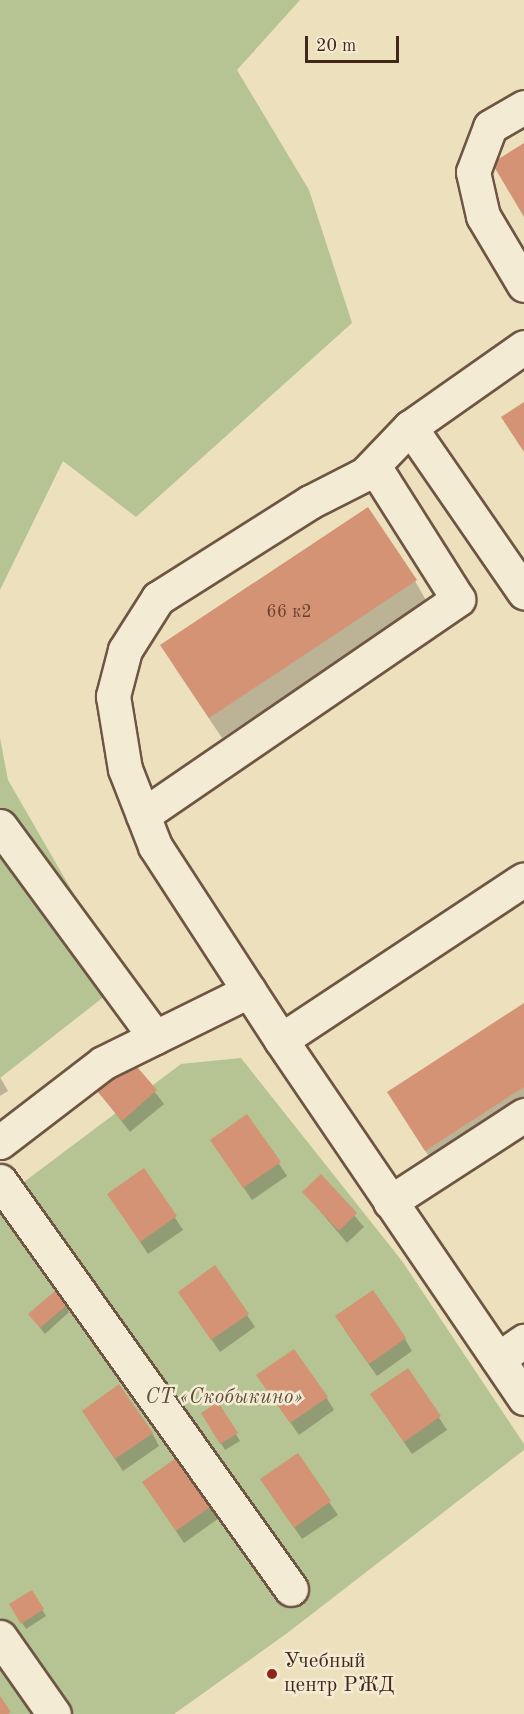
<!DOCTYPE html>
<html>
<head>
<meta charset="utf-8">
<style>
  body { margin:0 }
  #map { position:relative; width:524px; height:1714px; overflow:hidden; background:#ece0bd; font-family:"Old Standard TT",serif }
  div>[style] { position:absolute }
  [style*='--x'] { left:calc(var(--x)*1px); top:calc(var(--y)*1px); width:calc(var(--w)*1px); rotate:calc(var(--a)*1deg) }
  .green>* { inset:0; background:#b6c393 }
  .shadow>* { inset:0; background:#0003 }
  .building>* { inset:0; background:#d39374 }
  .roads { filter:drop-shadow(2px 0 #6e5544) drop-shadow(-2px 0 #6e5544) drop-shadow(0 2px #6e5544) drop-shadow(0 -2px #6e5544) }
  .minor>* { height:33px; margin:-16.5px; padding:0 16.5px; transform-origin:16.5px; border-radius:16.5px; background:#f3ebd4 }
  .dots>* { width:16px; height:16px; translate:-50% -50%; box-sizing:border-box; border:3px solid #f3ebd4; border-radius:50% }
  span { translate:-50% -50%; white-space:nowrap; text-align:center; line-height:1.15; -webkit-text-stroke:5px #f3ebd4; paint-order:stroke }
  .number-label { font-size:18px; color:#684231 }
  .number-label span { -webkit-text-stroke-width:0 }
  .park-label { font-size:21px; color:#604e39; font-style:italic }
  .poi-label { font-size:21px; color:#44271b }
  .left { translate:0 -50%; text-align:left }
  .scale { position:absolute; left:305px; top:36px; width:94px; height:27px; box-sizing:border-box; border:3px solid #44271b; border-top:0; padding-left:8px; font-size:18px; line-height:21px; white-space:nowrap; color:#44271b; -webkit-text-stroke:4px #f3ebd4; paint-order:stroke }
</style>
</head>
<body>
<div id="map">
  <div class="green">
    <i style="clip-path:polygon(0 0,300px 0,237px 70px,309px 190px,352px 323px,136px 517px,63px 461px,0 590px)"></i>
    <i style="clip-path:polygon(0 738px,8px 780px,124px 981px,0 1078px)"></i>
    <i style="clip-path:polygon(241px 1058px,402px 1261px,524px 1444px,524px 1450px,286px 1634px,174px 1714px,0 1714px,0 1200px,181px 1064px)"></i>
  </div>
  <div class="shadow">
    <i style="clip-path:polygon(415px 581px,427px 602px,222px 738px,174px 666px)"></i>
    <i style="clip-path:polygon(524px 1005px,524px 1115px,438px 1171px,389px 1093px)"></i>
    <i style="clip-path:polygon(132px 1063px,164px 1104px,130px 1132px,98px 1091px)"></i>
    <i style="clip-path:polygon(0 1077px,8px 1091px,0 1096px)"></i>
    <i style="clip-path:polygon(247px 1116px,287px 1176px,252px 1200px,212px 1141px)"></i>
    <i style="clip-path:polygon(144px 1170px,183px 1230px,148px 1254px,109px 1194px)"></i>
    <i style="clip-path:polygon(321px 1176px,364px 1227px,347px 1243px,304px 1192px)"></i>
    <i style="clip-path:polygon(179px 1292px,247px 1315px,255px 1327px,220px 1352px)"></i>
    <i style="clip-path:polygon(66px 1306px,69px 1312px,45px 1334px,30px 1315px)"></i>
    <i style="clip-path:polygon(344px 1329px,405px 1339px,412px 1351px,377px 1376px)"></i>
    <i style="clip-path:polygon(408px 1370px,447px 1430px,412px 1454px,380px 1407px)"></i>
    <i style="clip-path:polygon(266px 1388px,326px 1397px,334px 1410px,299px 1435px)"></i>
    <i style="clip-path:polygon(218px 1404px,240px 1441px,225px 1450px,203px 1413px)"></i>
    <i style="clip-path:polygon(91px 1424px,152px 1433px,159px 1446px,123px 1471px)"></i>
    <i style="clip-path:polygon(297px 1455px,338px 1515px,302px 1539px,270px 1492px)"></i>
    <i style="clip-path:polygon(144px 1483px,212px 1505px,219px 1518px,184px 1543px)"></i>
    <i style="clip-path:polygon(31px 1592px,46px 1616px,26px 1629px,11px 1605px)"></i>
  </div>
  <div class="building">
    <i style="clip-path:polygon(524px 143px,524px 217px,492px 163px)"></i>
    <i style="clip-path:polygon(524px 402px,524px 452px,501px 417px)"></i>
    <i style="clip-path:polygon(368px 507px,417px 580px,209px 718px,160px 645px)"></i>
    <i style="clip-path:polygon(524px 1003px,524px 1087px,425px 1151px,387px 1092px)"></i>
    <i style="clip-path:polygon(132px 1061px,157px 1090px,122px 1121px,97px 1091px)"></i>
    <i style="clip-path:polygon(247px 1114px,281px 1162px,243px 1188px,210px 1140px)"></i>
    <i style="clip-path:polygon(144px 1168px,177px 1216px,140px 1242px,107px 1194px)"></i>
    <i style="clip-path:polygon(321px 1174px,357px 1213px,339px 1231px,302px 1192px)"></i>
    <i style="clip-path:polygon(215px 1265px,249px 1314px,211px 1340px,178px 1292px)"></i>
    <i style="clip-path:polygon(373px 1290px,406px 1338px,369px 1364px,335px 1316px)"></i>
    <i style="clip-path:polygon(55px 1291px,67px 1305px,40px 1328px,28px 1314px)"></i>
    <i style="clip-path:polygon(294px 1349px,328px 1397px,290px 1423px,256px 1375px)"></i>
    <i style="clip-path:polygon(408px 1368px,441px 1416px,404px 1442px,370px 1394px)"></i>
    <i style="clip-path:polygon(119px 1384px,153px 1433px,115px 1459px,82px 1411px)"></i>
    <i style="clip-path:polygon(218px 1402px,238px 1433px,220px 1444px,201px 1413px)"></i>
    <i style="clip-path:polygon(298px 1453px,331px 1501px,294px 1528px,260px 1479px)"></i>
    <i style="clip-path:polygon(179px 1456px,213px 1505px,176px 1531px,142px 1482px)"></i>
    <i style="clip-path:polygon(32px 1590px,44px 1609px,21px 1624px,9px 1604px)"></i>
    <i style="clip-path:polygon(0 1696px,11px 1712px,8px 1714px,0 1714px)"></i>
  </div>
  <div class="roads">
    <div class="minor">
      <i style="--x:524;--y:107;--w:39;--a:150"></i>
      <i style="--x:490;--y:127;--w:48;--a:110.7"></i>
      <i style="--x:473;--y:172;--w:45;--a:77.2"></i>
      <i style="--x:483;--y:216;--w:80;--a:59.3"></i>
      <i style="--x:524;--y:347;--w:139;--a:144.9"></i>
      <i style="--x:410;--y:427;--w:65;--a:133.8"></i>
      <i style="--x:365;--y:474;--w:62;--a:153"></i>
      <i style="--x:310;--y:502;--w:180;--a:147.7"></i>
      <i style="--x:158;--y:598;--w:62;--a:122.4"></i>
      <i style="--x:125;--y:650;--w:48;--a:104.6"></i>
      <i style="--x:113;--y:696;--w:74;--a:80.7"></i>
      <i style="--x:125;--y:769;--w:83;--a:68.7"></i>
      <i style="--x:155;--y:846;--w:231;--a:57"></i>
      <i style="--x:281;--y:1040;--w:433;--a:55.8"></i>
      <i style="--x:410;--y:427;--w:201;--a:55.4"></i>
      <i style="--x:143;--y:815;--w:382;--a:-34.4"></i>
      <i style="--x:458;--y:599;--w:157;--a:-122.3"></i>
      <i style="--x:0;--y:826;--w:262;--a:53.7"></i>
      <i style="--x:281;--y:1040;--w:291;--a:-33.5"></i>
      <i style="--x:0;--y:1142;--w:130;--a:-37.5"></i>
      <i style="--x:103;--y:1063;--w:163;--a:-26.3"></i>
      <i style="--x:0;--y:1181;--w:501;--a:54.5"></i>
      <i style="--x:390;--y:1202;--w:160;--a:-33"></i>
      <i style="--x:498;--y:1359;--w:32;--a:-35"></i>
      <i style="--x:0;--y:1637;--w:94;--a:55"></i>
    </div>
  </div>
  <div class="dots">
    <i style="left:272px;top:1674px;background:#8f2418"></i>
  </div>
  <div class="number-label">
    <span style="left:289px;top:612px">66 к2</span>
  </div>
  <div class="park-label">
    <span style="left:224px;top:1398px">СТ «Скобыкино»</span>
  </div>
  <div class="poi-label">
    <span class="left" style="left:284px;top:1674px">Учебный<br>центр РЖД</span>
  </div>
  <div class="scale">20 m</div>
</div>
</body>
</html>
